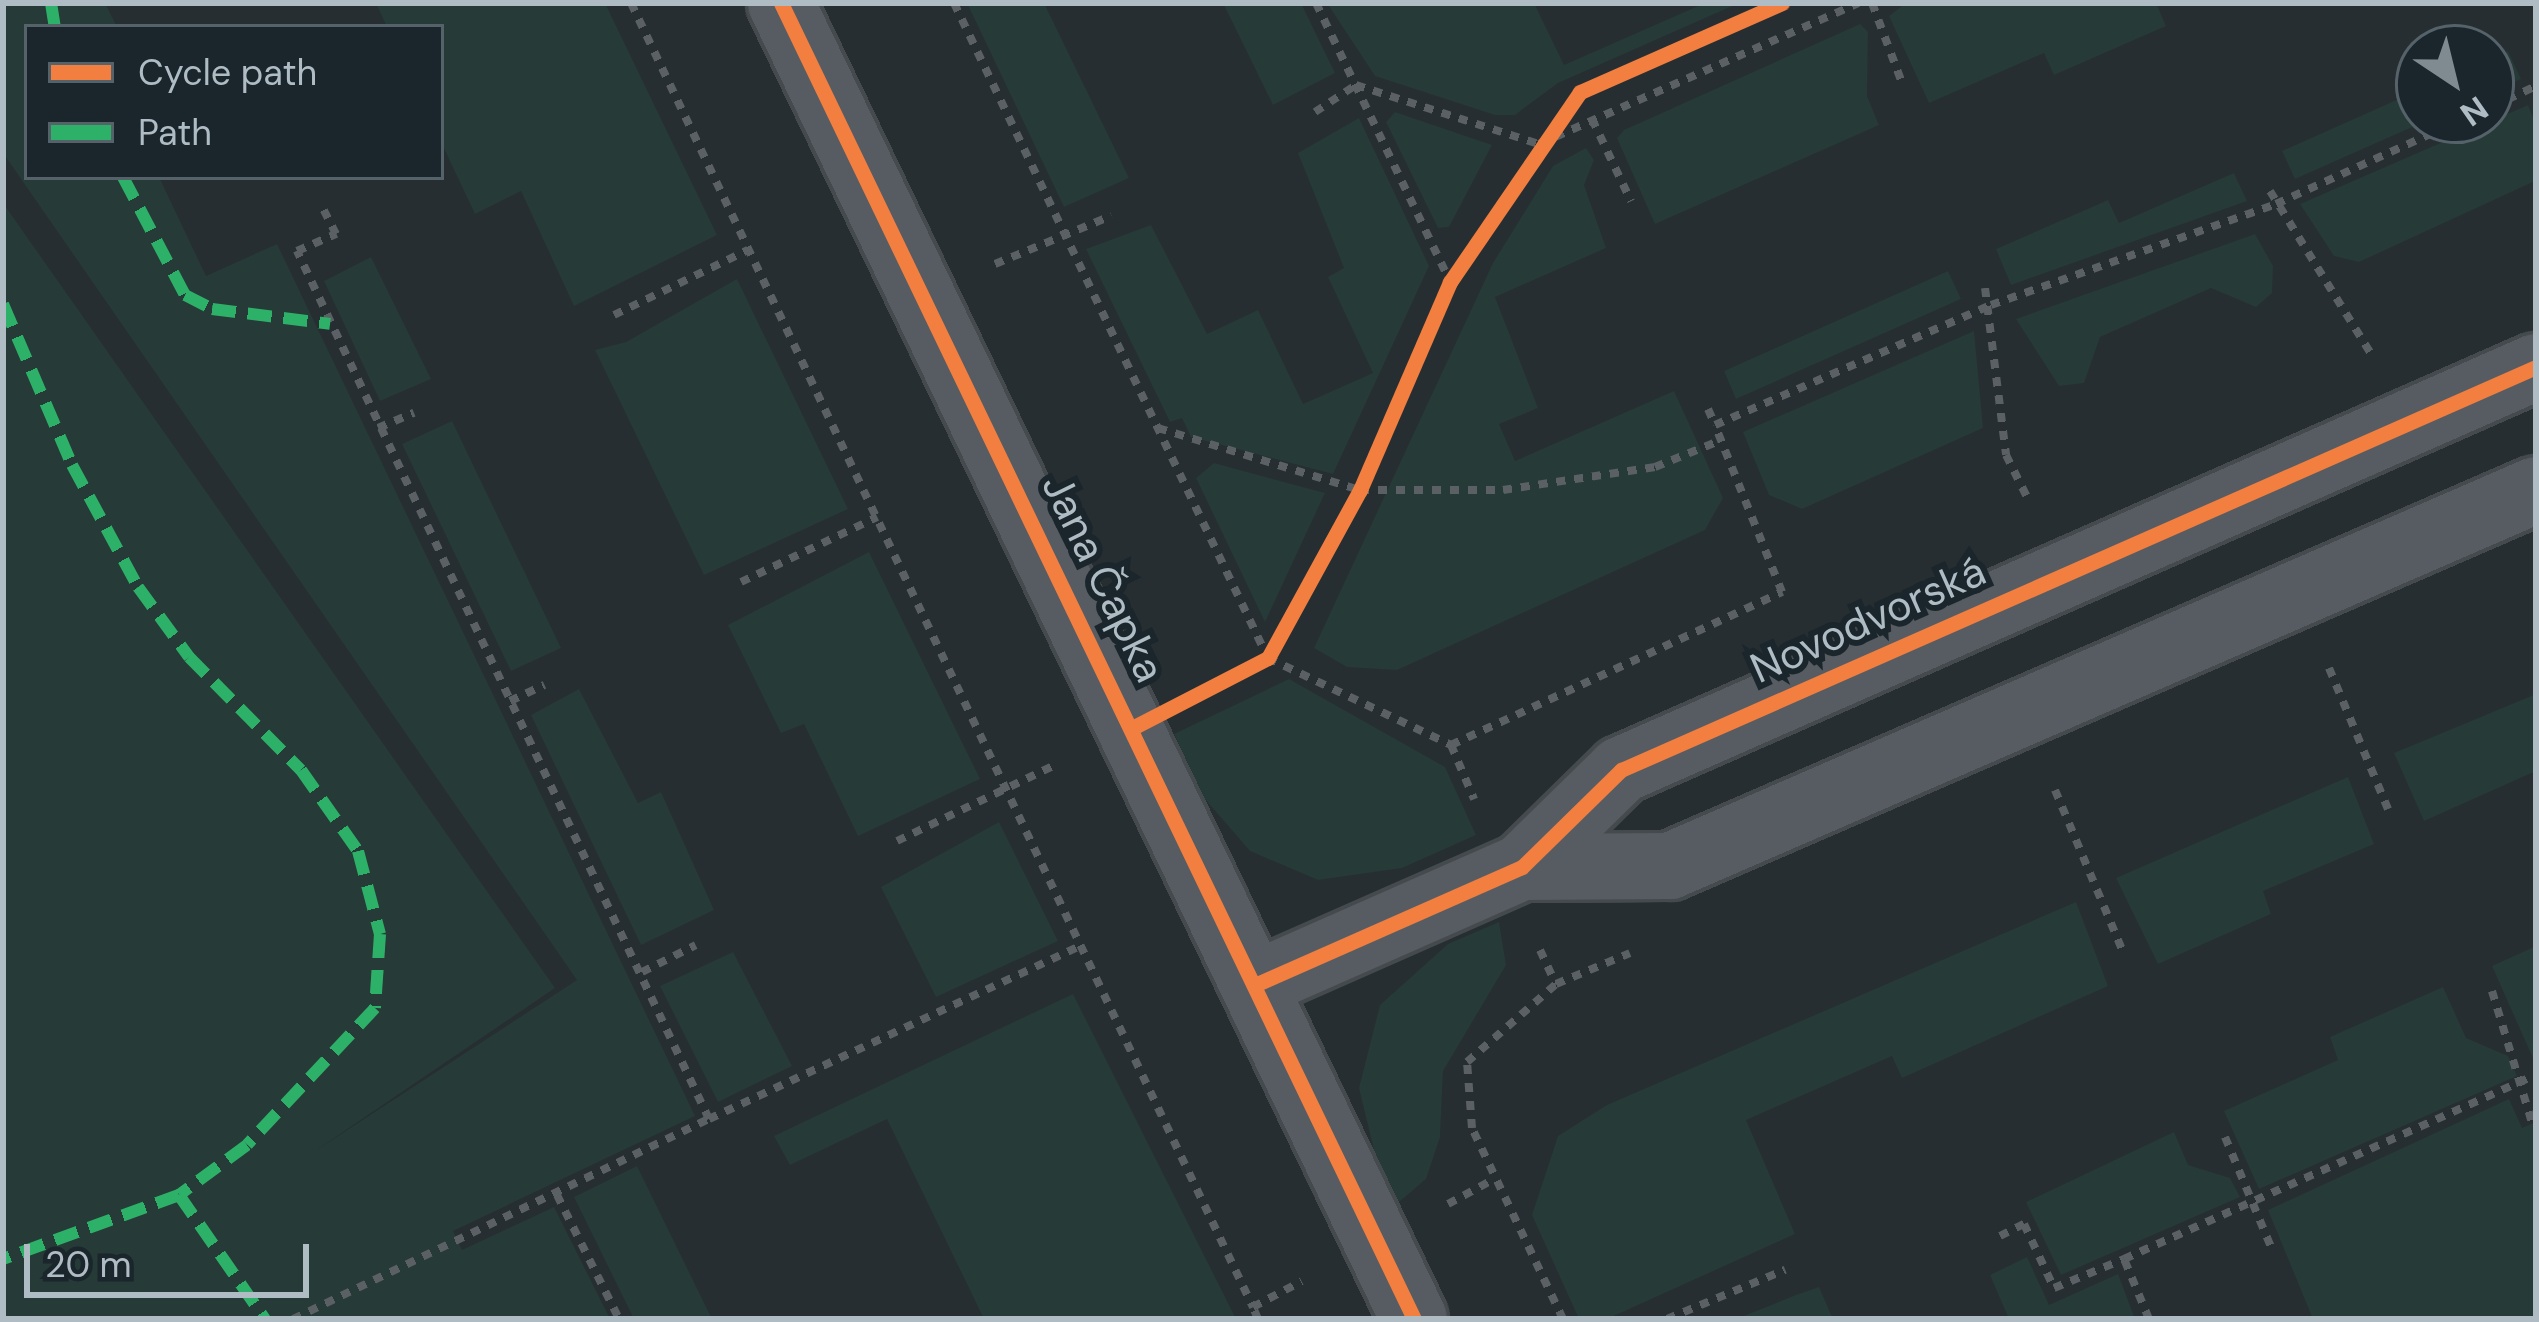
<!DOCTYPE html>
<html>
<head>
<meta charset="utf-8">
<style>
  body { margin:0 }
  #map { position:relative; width:2539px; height:1322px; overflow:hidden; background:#262e32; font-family:"DM Sans",sans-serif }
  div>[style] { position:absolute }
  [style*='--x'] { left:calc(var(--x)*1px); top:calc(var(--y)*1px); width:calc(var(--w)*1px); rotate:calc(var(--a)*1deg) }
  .green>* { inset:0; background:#263a37 }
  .path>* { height:8px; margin-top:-4px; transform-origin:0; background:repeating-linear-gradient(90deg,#5a6064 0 9px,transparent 0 18px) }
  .roads { filter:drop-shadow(3px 0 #444a4d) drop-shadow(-3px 0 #444a4d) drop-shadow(0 3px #444a4d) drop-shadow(0 -3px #444a4d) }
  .minor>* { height:66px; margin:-33px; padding:0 33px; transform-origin:33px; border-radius:33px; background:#565c61 }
  .quiet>* { height:12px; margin-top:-6px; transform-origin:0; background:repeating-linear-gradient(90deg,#2db169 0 24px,transparent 0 36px) }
  .cycleway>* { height:15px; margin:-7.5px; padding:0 7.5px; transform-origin:7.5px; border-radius:7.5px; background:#f27e40 }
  span { translate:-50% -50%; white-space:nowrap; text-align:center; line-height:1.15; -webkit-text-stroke:12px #1a262c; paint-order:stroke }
  .street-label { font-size:42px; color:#afbcc4 }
  .frame { position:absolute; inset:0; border:6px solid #afbcc4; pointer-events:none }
  .legend { position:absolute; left:24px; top:24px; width:420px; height:156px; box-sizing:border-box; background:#1a262c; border:3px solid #566269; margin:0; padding:15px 21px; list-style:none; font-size:36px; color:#afbcc4 }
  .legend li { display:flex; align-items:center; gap:24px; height:60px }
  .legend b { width:60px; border:3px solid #566269 }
  .north { position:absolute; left:2395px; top:24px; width:120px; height:120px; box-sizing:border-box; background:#1a262c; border:3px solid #566269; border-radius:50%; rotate:145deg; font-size:33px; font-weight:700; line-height:48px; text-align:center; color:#afbcc4 }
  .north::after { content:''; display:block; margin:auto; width:42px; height:54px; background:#7f8a91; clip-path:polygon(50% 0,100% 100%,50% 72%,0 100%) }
  .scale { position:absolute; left:24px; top:1244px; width:285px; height:54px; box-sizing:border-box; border:6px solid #afbcc4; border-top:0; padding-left:15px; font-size:36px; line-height:42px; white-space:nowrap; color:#afbcc4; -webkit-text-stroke:9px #1a262c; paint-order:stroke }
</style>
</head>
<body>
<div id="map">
  <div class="green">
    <i style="clip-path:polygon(3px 3px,105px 3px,117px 27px,27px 27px,27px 177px,159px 177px,206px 276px,277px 244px,695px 1116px,453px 1231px,462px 1250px,554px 1207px,610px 1319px,3px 1319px,3px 203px,555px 988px,315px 1151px,577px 980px,3px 153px)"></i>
    <i style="clip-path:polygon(376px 3px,605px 3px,717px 235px,574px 306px,521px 191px,475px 214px,441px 142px,441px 27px,387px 27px)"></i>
    <i style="clip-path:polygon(967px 3px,1044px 3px,1129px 178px,1064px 207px)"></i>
    <i style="clip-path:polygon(1223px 3px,1301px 3px,1335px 73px,1273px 105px)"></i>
    <i style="clip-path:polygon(1327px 3px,1534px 3px,1564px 65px,1705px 3px,1739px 3px,1558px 83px,1515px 115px,1495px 115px,1375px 76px)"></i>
    <i style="clip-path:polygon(1906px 3px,2156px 3px,2166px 26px,2054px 75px,2044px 53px,1929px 103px,1889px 16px)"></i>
    <i style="clip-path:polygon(1860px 24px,1868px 32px,1867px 96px,1879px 125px,1655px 224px,1617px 138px,1624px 130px)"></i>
    <i style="clip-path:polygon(2508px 51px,2521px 79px,2491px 92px,2491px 58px)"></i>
    <i style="clip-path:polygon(2419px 90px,2419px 120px,2428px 120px,2295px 179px,2282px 151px)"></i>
    <i style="clip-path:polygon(2528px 105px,2536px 125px,2535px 181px,2359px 262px,2334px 256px,2300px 204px)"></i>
    <i style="clip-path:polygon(1395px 112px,1492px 145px,1449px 227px,1438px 228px,1386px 122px)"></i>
    <i style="clip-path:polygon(1359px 118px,1429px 266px,1333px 474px,1191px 437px,1182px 418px,1170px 422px,1086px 249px,1151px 225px,1207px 334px,1258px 310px,1303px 404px,1373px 373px,1328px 277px,1344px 268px,1298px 153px)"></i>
    <i style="clip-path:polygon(1586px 148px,1594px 160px,1584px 185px,1606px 248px,1495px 297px,1538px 408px,1499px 424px,1515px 461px,1674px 391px,1723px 498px,1705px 530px,1397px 670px,1347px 667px,1314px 648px,1493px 263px,1553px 166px)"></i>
    <i style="clip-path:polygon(2234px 173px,2247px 201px,2011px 285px,1996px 249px,2108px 200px,2119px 223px)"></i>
    <i style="clip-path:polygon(2255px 234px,2273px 266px,2272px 293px,2256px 307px,2211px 288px,2100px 337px,2084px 383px,2059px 386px,2016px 319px)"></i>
    <i style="clip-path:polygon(371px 257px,431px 379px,380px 401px,324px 281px)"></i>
    <i style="clip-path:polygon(1948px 271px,1961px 299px,1736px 399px,1724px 371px)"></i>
    <i style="clip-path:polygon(737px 279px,848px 509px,704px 575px,595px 350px,626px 342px)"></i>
    <i style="clip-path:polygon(1974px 331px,1983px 428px,1802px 509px,1769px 495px,1743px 432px)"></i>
    <i style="clip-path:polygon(452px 421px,561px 648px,511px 671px,402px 444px)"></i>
    <i style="clip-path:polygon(1214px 463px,1325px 493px,1265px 622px,1196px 478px)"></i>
    <i style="clip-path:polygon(869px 552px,980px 779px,858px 836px,804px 724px,781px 733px,728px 625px)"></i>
    <i style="clip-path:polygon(1289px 679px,1445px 767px,1476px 835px,1402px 868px,1318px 880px,1250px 851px,1204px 798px,1174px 734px)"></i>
    <i style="clip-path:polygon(579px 689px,638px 803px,661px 792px,714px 910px,641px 945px,531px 715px)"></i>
    <i style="clip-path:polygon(2536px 694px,2536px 771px,2424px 821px,2394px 753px)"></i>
    <i style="clip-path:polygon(2348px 777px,2374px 844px,2263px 891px,2271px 914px,2158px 964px,2116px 878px)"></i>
    <i style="clip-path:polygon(999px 822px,1058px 941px,936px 997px,881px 887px)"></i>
    <i style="clip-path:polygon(2076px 902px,2108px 986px,1902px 1078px,1892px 1056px,1746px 1120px,1795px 1234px,1607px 1319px,1579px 1319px,1532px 1215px,1558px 1136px,1607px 1105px)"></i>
    <i style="clip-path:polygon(1499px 922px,1506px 965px,1443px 1071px,1440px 1137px,1426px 1179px,1399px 1202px,1375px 1154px,1359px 1088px,1380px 1005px,1448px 944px)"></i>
    <i style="clip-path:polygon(2536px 946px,2536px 1065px,2492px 966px)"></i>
    <i style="clip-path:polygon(733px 952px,792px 1066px,718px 1102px,660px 986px)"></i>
    <i style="clip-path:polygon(2443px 987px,2466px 1038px,2508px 1056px,2517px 1076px,2259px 1189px,2224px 1111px,2338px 1060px,2330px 1037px)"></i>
    <i style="clip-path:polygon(1073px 994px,1236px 1319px,984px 1319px,887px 1119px,790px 1165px,774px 1136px)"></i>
    <i style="clip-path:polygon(2509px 1099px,2522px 1128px,2536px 1122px,2536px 1319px,2313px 1319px,2268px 1210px)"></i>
    <i style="clip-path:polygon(2174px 1132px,2188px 1165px,2230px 1178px,2240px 1197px,2061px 1275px,2026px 1202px)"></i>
    <i style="clip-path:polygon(637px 1166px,711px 1317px,707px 1319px,634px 1319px,574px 1197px)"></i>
    <i style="clip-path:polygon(2027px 1257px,2049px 1305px,2118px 1274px,2135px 1319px,2009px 1319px,1990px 1275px)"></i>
    <i style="clip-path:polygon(1819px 1287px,1833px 1319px,1736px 1319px,1796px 1295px)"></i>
  </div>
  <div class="path">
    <i style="--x:631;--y:3;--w:1445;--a:64.5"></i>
    <i style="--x:954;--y:3;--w:726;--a:64.39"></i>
    <i style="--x:1268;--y:658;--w:203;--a:25.4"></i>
    <i style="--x:1451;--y:745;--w:365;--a:-24.8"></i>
    <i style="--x:1782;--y:592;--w:180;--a:-111.9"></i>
    <i style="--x:1715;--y:425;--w:301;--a:-23.5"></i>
    <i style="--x:1991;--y:305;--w:302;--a:-19.5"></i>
    <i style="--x:2276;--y:204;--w:203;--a:-24.4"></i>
    <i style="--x:1316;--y:3;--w:310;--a:64.3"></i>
    <i style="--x:1872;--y:3;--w:82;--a:69.4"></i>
    <i style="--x:2491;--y:107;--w:50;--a:-25"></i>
    <i style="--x:1315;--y:112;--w:49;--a:-33.4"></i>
    <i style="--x:1356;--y:85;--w:192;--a:17.9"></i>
    <i style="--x:1539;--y:144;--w:349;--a:-23.8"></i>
    <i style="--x:1592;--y:119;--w:91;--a:64.6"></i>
    <i style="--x:2270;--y:191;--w:190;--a:58.2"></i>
    <i style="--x:995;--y:264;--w:126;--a:-22.5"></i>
    <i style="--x:1985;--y:288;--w:168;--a:82.8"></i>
    <i style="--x:2006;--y:455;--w:51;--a:63.4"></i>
    <i style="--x:614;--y:315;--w:149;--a:-25.9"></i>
    <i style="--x:1708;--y:409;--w:17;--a:66"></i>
    <i style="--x:378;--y:428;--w:39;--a:-23"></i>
    <i style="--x:1158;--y:428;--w:211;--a:17.1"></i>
    <i style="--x:1360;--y:490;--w:143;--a:0"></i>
    <i style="--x:1503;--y:490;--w:154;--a:-8.6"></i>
    <i style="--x:1655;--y:467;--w:71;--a:-22.2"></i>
    <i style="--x:741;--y:582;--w:151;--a:-25.5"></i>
    <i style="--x:2329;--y:668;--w:153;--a:67.3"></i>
    <i style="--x:510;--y:701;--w:38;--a:-25"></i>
    <i style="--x:1451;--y:745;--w:59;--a:66.9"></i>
    <i style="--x:2055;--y:790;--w:176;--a:67.2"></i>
    <i style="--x:897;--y:841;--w:178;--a:-25.7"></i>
    <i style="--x:1540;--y:950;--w:38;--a:65"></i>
    <i style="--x:642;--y:972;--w:60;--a:-26.6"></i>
    <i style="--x:2492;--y:991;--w:138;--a:73.1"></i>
    <i style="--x:709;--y:1119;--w:409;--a:-25"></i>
    <i style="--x:2225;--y:1137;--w:119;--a:67.3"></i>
    <i style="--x:557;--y:1195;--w:139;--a:63.4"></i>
    <i style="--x:1448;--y:1204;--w:52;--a:-28.5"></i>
    <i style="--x:2000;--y:1236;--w:27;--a:-27"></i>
    <i style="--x:2024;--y:1224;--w:71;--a:64.9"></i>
    <i style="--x:2054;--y:1288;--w:76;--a:-22.5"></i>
    <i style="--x:293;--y:1319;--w:462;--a:-25.7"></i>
    <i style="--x:709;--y:1119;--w:961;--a:-115.39"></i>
    <i style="--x:297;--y:251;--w:43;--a:-23.6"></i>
    <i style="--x:336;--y:234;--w:34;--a:-117"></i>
    <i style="--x:1258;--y:1319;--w:13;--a:-113"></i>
    <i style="--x:1253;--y:1307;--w:55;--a:-28"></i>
    <i style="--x:1563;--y:1319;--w:212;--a:-115.5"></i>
    <i style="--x:1472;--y:1128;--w:66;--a:-94.3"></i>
    <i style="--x:1467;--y:1062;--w:118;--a:-41.2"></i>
    <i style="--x:1556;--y:984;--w:80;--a:-22.7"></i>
    <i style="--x:1667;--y:1319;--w:128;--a:-22.6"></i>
    <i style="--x:2149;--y:1319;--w:65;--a:-112.6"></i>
    <i style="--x:2124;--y:1259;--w:451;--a:-24.1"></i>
  </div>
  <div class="roads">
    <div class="minor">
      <i style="--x:781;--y:3;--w:1460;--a:64.31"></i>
      <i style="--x:1522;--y:867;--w:148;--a:-0.4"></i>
      <i style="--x:1670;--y:866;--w:944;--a:-23.47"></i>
      <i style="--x:1259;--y:983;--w:287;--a:-23.8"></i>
      <i style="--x:1522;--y:867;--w:139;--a:-44.4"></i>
      <i style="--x:1621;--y:770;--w:1000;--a:-23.77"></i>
    </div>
  </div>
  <div class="quiet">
    <i style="--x:51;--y:3;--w:24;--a:81"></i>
    <i style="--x:123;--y:177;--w:133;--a:62.3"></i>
    <i style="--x:185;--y:295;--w:30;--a:27"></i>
    <i style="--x:212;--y:309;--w:119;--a:7.2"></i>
    <i style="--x:3;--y:304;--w:175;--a:66.8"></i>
    <i style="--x:72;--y:465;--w:139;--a:61.6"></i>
    <i style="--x:138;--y:587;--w:87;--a:53.9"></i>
    <i style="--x:189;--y:657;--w:159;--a:45.3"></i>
    <i style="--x:301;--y:770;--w:99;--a:54.9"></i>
    <i style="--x:358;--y:851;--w:86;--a:75.2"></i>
    <i style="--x:380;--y:934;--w:74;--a:93.9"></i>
    <i style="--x:375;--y:1008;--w:187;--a:133.1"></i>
    <i style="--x:247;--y:1145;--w:84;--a:143.7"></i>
    <i style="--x:179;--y:1195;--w:187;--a:160"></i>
    <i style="--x:179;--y:1195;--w:151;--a:55.3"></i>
  </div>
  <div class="cycleway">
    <i style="--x:781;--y:3;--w:1460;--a:64.31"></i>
    <i style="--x:1136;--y:726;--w:148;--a:-27.3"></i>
    <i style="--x:1268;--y:658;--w:192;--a:-61.3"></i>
    <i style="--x:1360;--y:490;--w:227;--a:-66.6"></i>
    <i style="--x:1450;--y:282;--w:230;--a:-55.6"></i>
    <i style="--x:1580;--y:92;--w:221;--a:-23.8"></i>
    <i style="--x:1259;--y:983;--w:287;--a:-23.8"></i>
    <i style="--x:1522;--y:867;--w:139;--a:-44.4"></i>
    <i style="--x:1621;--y:770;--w:1000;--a:-23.77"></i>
  </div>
  <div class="street-label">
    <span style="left:1103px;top:578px;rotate:64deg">Jana Čapka</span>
    <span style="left:1868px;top:620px;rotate:-24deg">Novodvorská</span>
  </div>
  <div class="frame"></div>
  <ul class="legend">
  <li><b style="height:15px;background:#f27e40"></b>Cycle path</li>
  <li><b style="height:15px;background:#2db169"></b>Path</li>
  </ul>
  <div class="north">N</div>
  <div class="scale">20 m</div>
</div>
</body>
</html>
